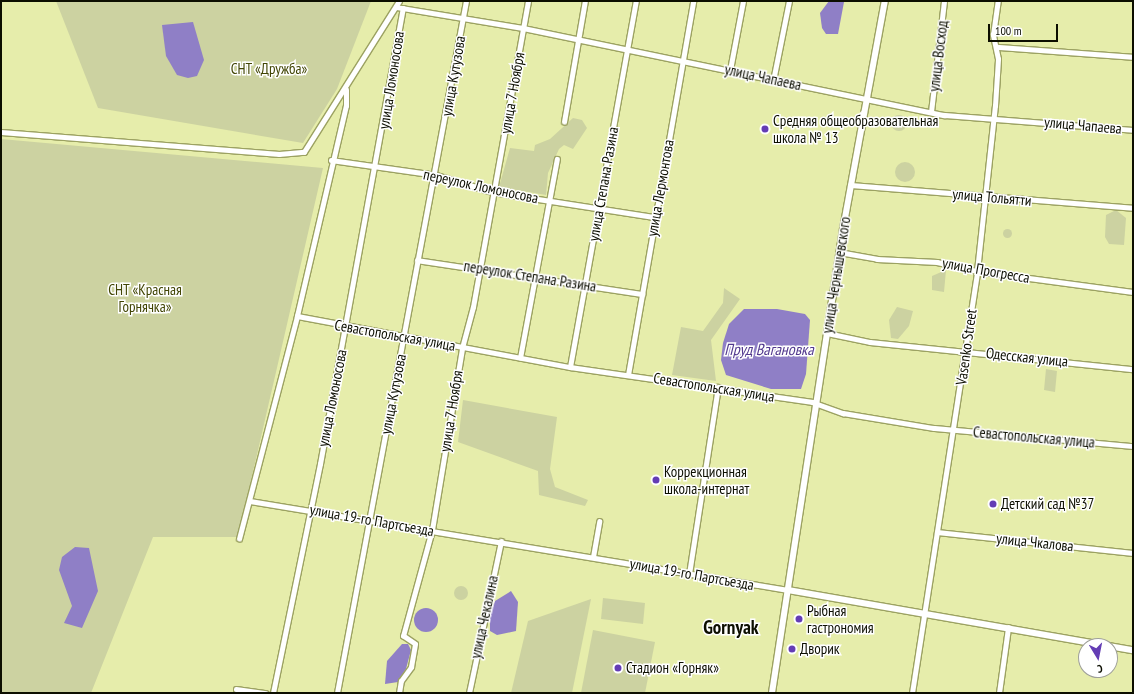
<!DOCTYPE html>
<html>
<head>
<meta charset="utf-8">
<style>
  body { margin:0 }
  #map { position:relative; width:1134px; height:694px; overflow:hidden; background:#e6edab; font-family:"PT Sans Narrow",sans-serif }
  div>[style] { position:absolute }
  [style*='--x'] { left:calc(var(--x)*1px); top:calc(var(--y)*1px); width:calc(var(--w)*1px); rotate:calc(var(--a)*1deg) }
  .green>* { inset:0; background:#ccd2a1 }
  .round { border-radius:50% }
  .water>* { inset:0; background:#8f7fc6 }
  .roads { filter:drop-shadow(1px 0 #9ca262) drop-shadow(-1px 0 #9ca262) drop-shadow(0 1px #9ca262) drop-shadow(0 -1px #9ca262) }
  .minor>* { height:4.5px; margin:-2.25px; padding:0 2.25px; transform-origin:2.25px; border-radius:2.25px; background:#fff }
  .tertiary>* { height:5.5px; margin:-2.75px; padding:0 2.75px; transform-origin:2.75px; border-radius:2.75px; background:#fff }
  .dots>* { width:11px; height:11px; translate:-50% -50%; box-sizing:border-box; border:2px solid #fff; border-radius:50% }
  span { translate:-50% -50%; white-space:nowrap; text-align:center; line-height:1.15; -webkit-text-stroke:3px #fff; paint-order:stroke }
  .street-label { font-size:15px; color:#0c0e00 }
  .park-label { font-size:15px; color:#414504 }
  .poi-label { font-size:15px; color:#0c0e00 }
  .left { translate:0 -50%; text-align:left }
  .water-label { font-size:16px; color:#52398e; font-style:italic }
  .district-label { font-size:19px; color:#0c0e00; font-weight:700 }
  .frame { position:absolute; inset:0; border:2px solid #0c0e00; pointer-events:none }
  .north { position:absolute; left:1078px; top:638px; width:40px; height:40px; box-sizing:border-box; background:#fff; border:1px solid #9e9f99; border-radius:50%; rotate:170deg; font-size:11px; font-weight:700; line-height:16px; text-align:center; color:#0c0e00 }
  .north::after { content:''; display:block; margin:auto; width:14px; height:18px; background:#643db5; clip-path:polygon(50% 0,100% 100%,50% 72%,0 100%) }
  .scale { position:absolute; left:988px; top:24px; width:70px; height:18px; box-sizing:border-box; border:2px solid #0c0e00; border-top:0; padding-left:5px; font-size:12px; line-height:14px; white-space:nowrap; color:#0c0e00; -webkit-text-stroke:3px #fff; paint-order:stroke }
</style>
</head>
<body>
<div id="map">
  <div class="green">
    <i style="clip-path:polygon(56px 1px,371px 1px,337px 89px,303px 143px,98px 108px)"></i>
    <i class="round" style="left:891px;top:115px;width:16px;height:16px"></i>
    <i style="clip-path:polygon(573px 118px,582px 120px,587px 128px,573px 149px,564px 145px,559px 149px,548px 173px,546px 195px,499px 187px,510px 148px,534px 151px,535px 145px,550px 139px)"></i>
    <i style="clip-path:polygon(1px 139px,323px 168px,238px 537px,153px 537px,91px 693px,1px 693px)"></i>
    <i class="round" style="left:895px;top:162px;width:20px;height:20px"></i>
    <i style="clip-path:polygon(1116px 210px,1126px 218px,1124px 245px,1109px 244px,1105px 237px,1106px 215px)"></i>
    <i class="round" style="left:1002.5px;top:228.5px;width:9px;height:9px"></i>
    <i style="clip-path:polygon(946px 270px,944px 292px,932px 290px,932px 276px)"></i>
    <i style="clip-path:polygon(724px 288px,740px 299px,711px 340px,716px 381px,672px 375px,681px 327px,703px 331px,723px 303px)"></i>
    <i style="clip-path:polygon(897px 307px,913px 311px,909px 326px,898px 339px,891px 338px,889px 320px)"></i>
    <i style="clip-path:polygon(1046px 369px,1057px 371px,1055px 392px,1044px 390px)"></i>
    <i style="clip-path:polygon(463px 400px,557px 417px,550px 469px,555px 487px,588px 500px,585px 506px,539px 495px,538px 471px,458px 442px)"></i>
    <i class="round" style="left:454px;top:586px;width:14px;height:14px"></i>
    <i style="clip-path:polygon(603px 598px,645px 603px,643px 624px,601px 619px)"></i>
    <i style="clip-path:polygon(591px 599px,572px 693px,511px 693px,528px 621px)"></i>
    <i style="clip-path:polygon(593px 630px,655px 642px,645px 693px,581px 693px)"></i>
  </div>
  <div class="water">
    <i style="clip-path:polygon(829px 1px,844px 2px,838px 34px,826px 34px,822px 28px,820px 13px)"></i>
    <i style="clip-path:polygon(193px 22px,204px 60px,197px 76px,188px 78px,177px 75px,166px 56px,162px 25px)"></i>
    <i style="clip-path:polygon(744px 309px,777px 309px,805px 314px,810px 320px,806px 374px,801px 389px,771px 389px,726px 375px,721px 360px,723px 343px,729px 324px)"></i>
    <i style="clip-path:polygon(75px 547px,89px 548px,98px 591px,82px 628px,64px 623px,72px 606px,59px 570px,62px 557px)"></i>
    <i style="clip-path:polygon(511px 591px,518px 602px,516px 631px,497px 635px,490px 631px,490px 612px,495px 601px)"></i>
    <i class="round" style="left:414px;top:608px;width:24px;height:24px"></i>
    <i style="clip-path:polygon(402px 644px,408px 644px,411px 650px,406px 669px,398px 682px,385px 684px,387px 661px)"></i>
  </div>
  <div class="roads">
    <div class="minor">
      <i style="--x:396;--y:7;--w:129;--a:9.4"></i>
      <i style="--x:523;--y:28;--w:430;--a:11.7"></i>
      <i style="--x:944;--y:115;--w:190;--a:4.5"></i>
      <i style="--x:998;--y:47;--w:135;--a:4.2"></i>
      <i style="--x:730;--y:70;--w:70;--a:-79.3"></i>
      <i style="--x:773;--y:81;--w:82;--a:-78.7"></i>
      <i style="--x:931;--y:112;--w:112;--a:-83.3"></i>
      <i style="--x:564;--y:122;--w:123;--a:-80.2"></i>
      <i style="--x:1;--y:132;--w:279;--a:4.5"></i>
      <i style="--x:279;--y:154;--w:25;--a:-5"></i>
      <i style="--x:304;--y:152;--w:178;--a:-57.8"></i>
      <i style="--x:331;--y:160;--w:106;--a:8.1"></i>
      <i style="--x:436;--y:175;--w:59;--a:16.6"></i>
      <i style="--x:493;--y:192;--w:164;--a:8.8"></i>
      <i style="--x:850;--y:185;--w:284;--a:4.6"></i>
      <i style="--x:839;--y:252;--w:39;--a:10"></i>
      <i style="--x:877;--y:259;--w:60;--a:2.9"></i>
      <i style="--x:937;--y:262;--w:41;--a:12.7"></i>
      <i style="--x:977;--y:271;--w:157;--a:7.7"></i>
      <i style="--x:417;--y:260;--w:228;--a:8.6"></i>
      <i style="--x:297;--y:316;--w:278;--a:10.6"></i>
      <i style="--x:570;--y:367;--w:245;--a:8.2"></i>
      <i style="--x:812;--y:402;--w:33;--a:20"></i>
      <i style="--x:843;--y:413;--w:92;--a:9.4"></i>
      <i style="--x:934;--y:428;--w:200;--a:5.2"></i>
      <i style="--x:827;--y:333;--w:44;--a:11.8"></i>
      <i style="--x:870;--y:342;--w:264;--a:5.9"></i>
      <i style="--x:520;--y:358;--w:202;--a:-79.5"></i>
      <i style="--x:570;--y:367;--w:372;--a:-79.8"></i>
      <i style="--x:628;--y:375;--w:380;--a:-80.1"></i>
      <i style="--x:250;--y:501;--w:545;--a:9.39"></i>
      <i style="--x:937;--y:532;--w:197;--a:6.1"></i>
      <i style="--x:239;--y:539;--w:230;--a:-75.4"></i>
      <i style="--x:297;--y:316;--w:216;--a:-76.9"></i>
      <i style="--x:346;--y:106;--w:16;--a:-90"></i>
      <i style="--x:593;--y:557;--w:36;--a:-80"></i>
      <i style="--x:689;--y:574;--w:189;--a:-81.2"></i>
      <i style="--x:236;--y:689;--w:30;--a:8"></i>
      <i style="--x:273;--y:693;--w:234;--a:-78.4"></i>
      <i style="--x:320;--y:464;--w:463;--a:-79.7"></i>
      <i style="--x:337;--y:693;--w:704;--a:-79.44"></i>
      <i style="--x:399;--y:693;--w:12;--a:-81"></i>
      <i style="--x:401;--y:681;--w:17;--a:-54"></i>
      <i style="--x:411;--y:667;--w:23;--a:-80"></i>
      <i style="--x:415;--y:644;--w:14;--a:-146"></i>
      <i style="--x:403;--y:636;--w:110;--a:-74.7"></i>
      <i style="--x:432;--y:530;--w:184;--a:-80.6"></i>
      <i style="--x:462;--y:348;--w:42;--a:-75"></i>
      <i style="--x:473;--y:307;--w:311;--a:-79.8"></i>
      <i style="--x:469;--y:693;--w:155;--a:-78.1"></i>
      <i style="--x:912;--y:693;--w:427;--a:-81.2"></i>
      <i style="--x:977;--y:271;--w:166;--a:-83.8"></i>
      <i style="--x:995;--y:106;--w:47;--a:-86.3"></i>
      <i style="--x:998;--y:59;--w:25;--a:-102"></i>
      <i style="--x:993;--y:35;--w:34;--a:-82"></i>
      <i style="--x:999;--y:693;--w:66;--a:-82.1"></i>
    </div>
    <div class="tertiary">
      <i style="--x:788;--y:590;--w:350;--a:9.9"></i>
      <i style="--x:772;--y:693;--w:469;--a:-81.3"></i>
      <i style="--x:843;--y:229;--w:232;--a:-79.6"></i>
    </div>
  </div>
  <div class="dots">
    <i style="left:765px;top:129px;background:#643db5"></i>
    <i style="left:656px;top:480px;background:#643db5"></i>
    <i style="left:993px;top:504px;background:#643db5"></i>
    <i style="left:799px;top:619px;background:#643db5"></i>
    <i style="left:792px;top:649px;background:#643db5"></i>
    <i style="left:618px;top:668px;background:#643db5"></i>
  </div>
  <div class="street-label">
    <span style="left:938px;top:56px;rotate:-83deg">улица Восход</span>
    <span style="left:453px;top:76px;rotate:-80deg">улица Кутузова</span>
    <span style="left:763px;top:77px;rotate:12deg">улица Чапаева</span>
    <span style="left:391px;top:80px;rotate:-81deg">улица Ломоносова</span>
    <span style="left:512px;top:93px;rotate:-80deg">улица 7 Ноября</span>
    <span style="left:1083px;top:125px;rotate:5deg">улица Чапаева</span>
    <span style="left:603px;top:184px;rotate:-80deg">улица Степана Разина</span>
    <span style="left:481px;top:186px;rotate:12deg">переулок Ломоносова</span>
    <span style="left:660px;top:188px;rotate:-80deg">улица Лермонтова</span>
    <span style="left:992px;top:197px;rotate:5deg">улица Тольятти</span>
    <span style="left:986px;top:270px;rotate:10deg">улица Прогресса</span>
    <span style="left:836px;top:275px;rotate:-81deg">улица Чернышевского</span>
    <span style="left:530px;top:276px;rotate:9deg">переулок Степана Разина</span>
    <span style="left:395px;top:335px;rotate:10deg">Севастопольская улица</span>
    <span style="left:966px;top:347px;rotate:-82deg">Vasenko Street</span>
    <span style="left:1027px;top:357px;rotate:6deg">Одесская улица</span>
    <span style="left:714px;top:387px;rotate:9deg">Севастопольская улица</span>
    <span style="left:393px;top:394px;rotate:-79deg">улица Кутузова</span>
    <span style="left:332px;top:398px;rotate:-79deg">улица Ломоносова</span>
    <span style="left:451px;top:411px;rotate:-81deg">улица 7 Ноября</span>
    <span style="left:1034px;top:437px;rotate:5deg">Севастопольская улица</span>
    <span style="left:372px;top:520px;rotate:10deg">улица 19-го Партсъезда</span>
    <span style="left:1035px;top:542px;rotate:6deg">улица Чкалова</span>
    <span style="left:692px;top:574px;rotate:10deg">улица 19-го Партсъезда</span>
    <span style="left:484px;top:617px;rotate:-78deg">улица Чекалина</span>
  </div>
  <div class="park-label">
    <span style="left:269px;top:69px">СНТ «Дружба»</span>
    <span style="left:145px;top:298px">СНТ «Красная<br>Горнячка»</span>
  </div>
  <div class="poi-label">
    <span class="left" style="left:773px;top:129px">Средняя общеобразовательная<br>школа № 13</span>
    <span class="left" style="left:664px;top:480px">Коррекционная<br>школа-интернат</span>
    <span class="left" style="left:1001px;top:504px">Детский сад №37</span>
    <span class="left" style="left:807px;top:619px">Рыбная<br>гастрономия</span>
    <span class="left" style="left:800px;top:649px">Дворик</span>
    <span class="left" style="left:626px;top:668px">Стадион «Горняк»</span>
  </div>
  <div class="water-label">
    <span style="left:769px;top:349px">Пруд Вагановка</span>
  </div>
  <div class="district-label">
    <span style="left:731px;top:628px">Gornyak</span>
  </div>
  <div class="frame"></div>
  <div class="north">С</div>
  <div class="scale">100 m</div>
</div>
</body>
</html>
